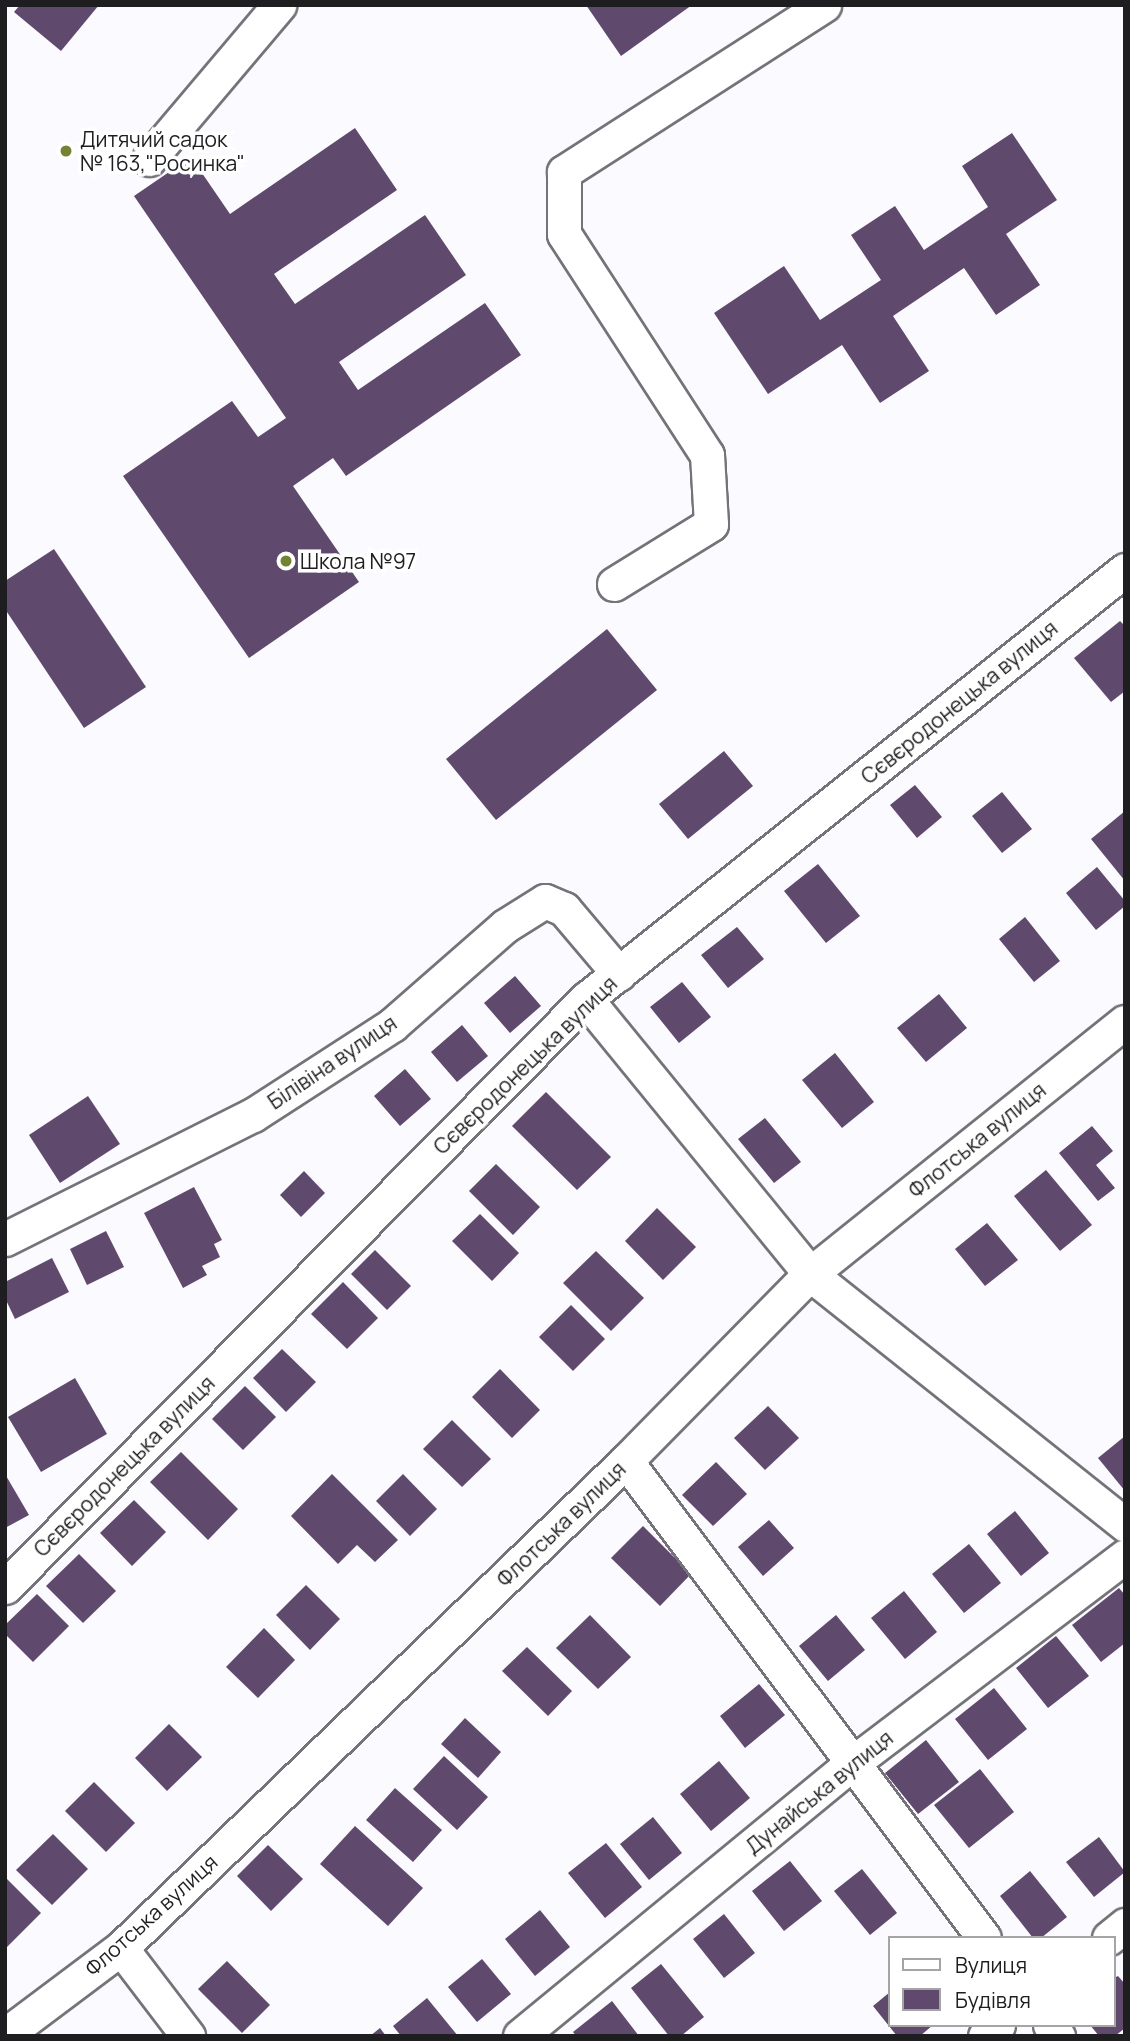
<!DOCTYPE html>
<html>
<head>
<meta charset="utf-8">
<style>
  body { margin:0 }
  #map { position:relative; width:1130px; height:2041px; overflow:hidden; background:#fbfbff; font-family:Manrope,sans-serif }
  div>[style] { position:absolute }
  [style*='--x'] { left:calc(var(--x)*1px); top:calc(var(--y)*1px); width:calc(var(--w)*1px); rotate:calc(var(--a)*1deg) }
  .building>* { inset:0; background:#5f4a6d }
  .roads { filter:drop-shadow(2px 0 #747379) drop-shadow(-2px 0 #747379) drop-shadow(0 2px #747379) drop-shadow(0 -2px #747379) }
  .minor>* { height:33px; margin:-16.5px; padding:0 16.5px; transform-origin:16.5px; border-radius:16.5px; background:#fff }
  .dots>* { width:19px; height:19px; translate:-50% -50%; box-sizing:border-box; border:4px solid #fff; border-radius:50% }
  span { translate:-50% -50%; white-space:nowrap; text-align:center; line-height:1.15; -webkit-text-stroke:7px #fff; paint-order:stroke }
  .poi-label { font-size:21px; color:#1e1e20 }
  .left { translate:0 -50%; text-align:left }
  .street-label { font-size:21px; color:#1e1e20 }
  .frame { position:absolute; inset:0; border:7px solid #1e1e20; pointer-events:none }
  .legend { position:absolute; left:888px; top:1936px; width:228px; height:91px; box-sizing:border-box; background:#fff; border:2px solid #a5a5a6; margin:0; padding:9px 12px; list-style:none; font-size:21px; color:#1e1e20 }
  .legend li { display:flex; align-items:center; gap:14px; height:35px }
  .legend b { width:35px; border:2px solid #a5a5a6 }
</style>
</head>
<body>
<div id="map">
  <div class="building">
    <i style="clip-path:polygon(20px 5px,99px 5px,61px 51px,14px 12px)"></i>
    <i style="clip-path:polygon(586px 5px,692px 5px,621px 56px)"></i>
    <i style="clip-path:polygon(355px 128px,397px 190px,274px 274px,295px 304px,425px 215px,466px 275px,339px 362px,358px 390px,485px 303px,521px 355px,346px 476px,333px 458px,293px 486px,359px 582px,249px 658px,123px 476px,232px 401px,258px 437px,286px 418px,134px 196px,191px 157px,230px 214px)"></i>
    <i style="clip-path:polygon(1012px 133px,1057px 200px,1006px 234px,1040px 285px,996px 315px,964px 268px,893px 316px,929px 371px,880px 403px,842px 345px,768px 394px,714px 313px,784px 266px,820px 320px,881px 280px,851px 235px,895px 206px,924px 250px,988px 207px,962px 166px)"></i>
    <i style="clip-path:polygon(54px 549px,146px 687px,84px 728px,5px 609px,5px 581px)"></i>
    <i style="clip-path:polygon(1120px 621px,1125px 626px,1125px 691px,1111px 702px,1074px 658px)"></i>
    <i style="clip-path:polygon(607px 629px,657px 690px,496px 820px,446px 759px)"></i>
    <i style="clip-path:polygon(724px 751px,753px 786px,688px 839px,659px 804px)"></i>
    <i style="clip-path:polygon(915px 785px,942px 817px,917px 838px,890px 805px)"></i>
    <i style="clip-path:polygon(1002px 792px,1032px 829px,1002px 853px,972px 816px)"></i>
    <i style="clip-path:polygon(1125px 811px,1125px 881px,1091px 839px)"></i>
    <i style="clip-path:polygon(818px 864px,860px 916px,826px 943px,784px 891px)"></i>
    <i style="clip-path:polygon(1097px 867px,1125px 901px,1125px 906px,1096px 930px,1066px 893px)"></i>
    <i style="clip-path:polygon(1025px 917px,1060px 961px,1034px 982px,999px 939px)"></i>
    <i style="clip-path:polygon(737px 927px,764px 959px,728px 988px,701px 955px)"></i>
    <i style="clip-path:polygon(515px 976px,541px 1006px,510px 1033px,484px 1003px)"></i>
    <i style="clip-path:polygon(682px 982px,711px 1017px,679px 1043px,650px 1007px)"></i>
    <i style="clip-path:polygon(939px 994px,967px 1028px,926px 1062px,897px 1028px)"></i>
    <i style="clip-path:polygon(462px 1025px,488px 1056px,457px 1082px,431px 1052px)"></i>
    <i style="clip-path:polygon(835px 1053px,874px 1102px,842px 1128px,802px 1080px)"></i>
    <i style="clip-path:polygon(405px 1069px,431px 1099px,400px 1126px,374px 1096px)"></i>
    <i style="clip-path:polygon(546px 1092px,611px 1157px,577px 1190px,512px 1126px)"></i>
    <i style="clip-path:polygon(88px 1096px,120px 1144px,60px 1183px,29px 1135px)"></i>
    <i style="clip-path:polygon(765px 1118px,801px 1162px,774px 1183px,738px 1139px)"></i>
    <i style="clip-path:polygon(1092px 1126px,1113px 1151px,1096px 1165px,1115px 1188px,1098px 1201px,1059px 1153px)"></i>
    <i style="clip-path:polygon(496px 1164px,540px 1207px,513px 1235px,469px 1191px)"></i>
    <i style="clip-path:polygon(1046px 1170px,1092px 1225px,1060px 1251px,1014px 1196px)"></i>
    <i style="clip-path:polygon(304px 1171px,325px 1193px,301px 1217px,280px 1195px)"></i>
    <i style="clip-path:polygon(194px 1187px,222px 1240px,214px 1244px,220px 1257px,202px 1266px,207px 1275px,183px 1288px,144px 1213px)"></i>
    <i style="clip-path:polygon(657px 1208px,696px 1247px,663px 1280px,625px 1241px)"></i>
    <i style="clip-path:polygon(480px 1214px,519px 1253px,492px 1281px,452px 1241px)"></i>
    <i style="clip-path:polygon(987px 1223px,1018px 1260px,985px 1286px,955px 1249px)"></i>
    <i style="clip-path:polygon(106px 1231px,124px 1267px,87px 1285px,70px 1249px)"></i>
    <i style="clip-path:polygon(375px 1250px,411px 1286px,387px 1310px,351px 1274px)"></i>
    <i style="clip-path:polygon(596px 1251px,644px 1298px,611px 1331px,563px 1283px)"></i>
    <i style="clip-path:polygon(52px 1258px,69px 1292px,15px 1319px,5px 1298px,5px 1282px)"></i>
    <i style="clip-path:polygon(343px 1282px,378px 1318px,347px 1349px,311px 1314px)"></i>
    <i style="clip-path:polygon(571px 1305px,605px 1339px,573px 1371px,539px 1337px)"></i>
    <i style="clip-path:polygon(282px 1349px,316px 1382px,286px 1412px,253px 1378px)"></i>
    <i style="clip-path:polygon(500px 1369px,540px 1410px,512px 1438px,472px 1397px)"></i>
    <i style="clip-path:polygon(75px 1378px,107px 1434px,41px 1472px,8px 1417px)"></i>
    <i style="clip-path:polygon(245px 1386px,276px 1417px,243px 1450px,212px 1419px)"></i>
    <i style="clip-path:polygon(768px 1406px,799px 1438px,765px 1470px,734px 1438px)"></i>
    <i style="clip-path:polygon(452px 1420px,491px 1459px,462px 1487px,423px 1449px)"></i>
    <i style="clip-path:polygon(1125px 1436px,1125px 1491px,1098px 1458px)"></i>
    <i style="clip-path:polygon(181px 1452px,238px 1509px,208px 1540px,150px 1482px)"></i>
    <i style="clip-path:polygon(716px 1462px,747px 1494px,713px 1526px,682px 1495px)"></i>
    <i style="clip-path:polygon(5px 1474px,29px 1515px,5px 1528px)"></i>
    <i style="clip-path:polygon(332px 1474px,398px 1540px,375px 1562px,357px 1545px,338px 1564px,291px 1516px)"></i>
    <i style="clip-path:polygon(403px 1474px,437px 1509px,410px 1536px,376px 1501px)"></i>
    <i style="clip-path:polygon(134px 1500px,166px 1532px,132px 1566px,100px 1533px)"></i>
    <i style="clip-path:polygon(1015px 1511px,1049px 1553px,1021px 1576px,987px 1534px)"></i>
    <i style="clip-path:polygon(769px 1520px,794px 1548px,763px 1576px,738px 1547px)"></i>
    <i style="clip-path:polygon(643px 1526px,691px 1574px,660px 1606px,611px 1558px)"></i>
    <i style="clip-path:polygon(969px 1544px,1001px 1583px,964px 1613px,932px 1574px)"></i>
    <i style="clip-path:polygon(79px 1554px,116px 1591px,83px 1623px,46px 1586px)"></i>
    <i style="clip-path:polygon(306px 1585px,340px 1619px,310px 1650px,276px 1615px)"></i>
    <i style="clip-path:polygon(1119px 1588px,1125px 1595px,1125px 1643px,1101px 1662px,1072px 1625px)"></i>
    <i style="clip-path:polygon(904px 1591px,937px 1632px,905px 1659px,871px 1618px)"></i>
    <i style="clip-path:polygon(37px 1594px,69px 1626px,33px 1662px,5px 1634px,5px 1625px)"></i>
    <i style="clip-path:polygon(590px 1615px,631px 1657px,598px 1689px,556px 1648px)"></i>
    <i style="clip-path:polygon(836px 1615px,865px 1650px,828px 1681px,799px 1646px)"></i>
    <i style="clip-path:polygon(264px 1628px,295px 1660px,258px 1698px,226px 1667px)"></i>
    <i style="clip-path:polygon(1056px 1636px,1089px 1676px,1048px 1708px,1016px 1668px)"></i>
    <i style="clip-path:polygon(527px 1647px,572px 1691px,548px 1716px,502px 1671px)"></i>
    <i style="clip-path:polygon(759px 1684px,785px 1715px,745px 1748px,720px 1716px)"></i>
    <i style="clip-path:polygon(994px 1688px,1027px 1729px,988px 1760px,955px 1719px)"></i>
    <i style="clip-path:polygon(465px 1718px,501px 1752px,478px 1778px,441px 1744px)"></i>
    <i style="clip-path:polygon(169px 1724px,202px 1757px,167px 1791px,135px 1758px)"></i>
    <i style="clip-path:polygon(926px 1740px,959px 1782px,918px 1814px,885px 1773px)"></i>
    <i style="clip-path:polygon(444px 1756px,488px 1797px,457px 1830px,413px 1789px)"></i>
    <i style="clip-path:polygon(719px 1761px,750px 1798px,711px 1831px,680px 1794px)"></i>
    <i style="clip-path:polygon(980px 1769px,1014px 1812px,969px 1848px,934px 1805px)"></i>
    <i style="clip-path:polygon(94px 1782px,135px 1823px,106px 1852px,65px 1811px)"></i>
    <i style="clip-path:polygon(395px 1788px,442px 1830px,413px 1862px,366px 1820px)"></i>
    <i style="clip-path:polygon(653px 1817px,682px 1853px,649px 1880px,620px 1844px)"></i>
    <i style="clip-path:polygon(355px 1826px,423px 1888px,388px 1926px,320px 1864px)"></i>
    <i style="clip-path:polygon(53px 1834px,88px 1869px,52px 1905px,16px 1870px)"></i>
    <i style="clip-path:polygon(1099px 1837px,1125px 1872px,1094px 1897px,1066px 1862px)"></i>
    <i style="clip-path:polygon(606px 1843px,642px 1887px,605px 1918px,568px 1873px)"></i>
    <i style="clip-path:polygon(268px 1845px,303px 1879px,271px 1911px,237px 1876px)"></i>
    <i style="clip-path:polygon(790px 1861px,822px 1901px,784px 1931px,752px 1891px)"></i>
    <i style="clip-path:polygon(862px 1869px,897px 1913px,870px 1935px,834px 1891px)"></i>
    <i style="clip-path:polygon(1030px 1871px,1067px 1917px,1041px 1938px,1033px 1938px,1000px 1896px)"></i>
    <i style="clip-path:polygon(5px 1877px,41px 1913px,5px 1949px)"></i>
    <i style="clip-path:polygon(540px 1910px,570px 1947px,535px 1976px,505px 1939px)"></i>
    <i style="clip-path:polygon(724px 1914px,755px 1953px,724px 1978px,693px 1939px)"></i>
    <i style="clip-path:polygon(482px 1959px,511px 1994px,477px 2022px,448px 1987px)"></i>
    <i style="clip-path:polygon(227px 1961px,270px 2005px,242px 2033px,198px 1989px)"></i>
    <i style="clip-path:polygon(661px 1964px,704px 2017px,681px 2036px,669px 2036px,631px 1988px)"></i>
    <i style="clip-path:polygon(1118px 1976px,1125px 1984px,1125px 2028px,1115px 2036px,1099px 2036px,1090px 2025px,1114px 2025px,1114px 1978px)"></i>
    <i style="clip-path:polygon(890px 1992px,890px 2025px,933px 2025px,920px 2036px,897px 2036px,873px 2006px)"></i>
    <i style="clip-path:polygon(427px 1998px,458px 2036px,401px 2036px,393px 2026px)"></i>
    <i style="clip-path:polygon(612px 2001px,639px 2036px,576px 2036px,573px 2032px)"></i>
    <i style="clip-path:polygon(380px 2028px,386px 2036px,370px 2036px)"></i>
  </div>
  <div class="roads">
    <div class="minor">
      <i style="--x:149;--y:159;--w:202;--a:-49.8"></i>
      <i style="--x:614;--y:584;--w:114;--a:-31.7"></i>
      <i style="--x:711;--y:524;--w:69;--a:-93.3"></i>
      <i style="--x:707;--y:455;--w:263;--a:-122.9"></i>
      <i style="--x:564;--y:234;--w:62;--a:-90"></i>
      <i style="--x:564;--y:172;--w:309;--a:-32.7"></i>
      <i style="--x:586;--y:999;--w:355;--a:50.8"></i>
      <i style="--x:810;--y:1274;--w:403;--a:38.5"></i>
      <i style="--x:5;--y:1239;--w:277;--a:-26.6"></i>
      <i style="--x:253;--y:1115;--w:166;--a:-32.9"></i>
      <i style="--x:392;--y:1025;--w:150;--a:-41.2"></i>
      <i style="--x:505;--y:926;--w:47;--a:-32"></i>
      <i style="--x:545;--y:901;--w:21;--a:23"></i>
      <i style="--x:564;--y:909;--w:85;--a:49.8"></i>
      <i style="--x:626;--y:1461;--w:596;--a:53.11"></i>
      <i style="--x:5;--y:1587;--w:827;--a:-45.34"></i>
      <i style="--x:586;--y:999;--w:689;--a:-38.52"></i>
      <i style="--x:1109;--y:1938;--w:21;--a:-39"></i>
      <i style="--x:121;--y:1948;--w:111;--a:52.7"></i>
      <i style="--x:1050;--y:2025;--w:14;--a:54"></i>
      <i style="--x:5;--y:2035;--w:145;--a:-36.9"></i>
      <i style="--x:121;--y:1948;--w:702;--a:-43.96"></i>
      <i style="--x:626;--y:1461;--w:262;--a:-45.5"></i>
      <i style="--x:810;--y:1274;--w:403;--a:-38.7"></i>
      <i style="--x:520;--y:2036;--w:432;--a:-39.4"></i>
      <i style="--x:854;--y:1762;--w:340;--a:-37.2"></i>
      <i style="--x:985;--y:2036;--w:17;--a:-40"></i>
    </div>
  </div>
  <div class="dots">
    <i style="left:66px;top:151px;background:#738332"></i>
    <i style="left:286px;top:561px;background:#738332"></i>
  </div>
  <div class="poi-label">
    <span class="left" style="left:80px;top:151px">Дитячий садок<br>№ 163,"Росинка"</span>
    <span class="left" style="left:300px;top:561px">Школа №97</span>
  </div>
  <div class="street-label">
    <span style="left:959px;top:702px;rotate:-39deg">Сєвєродонецька вулиця</span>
    <span style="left:332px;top:1062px;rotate:-34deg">Білівіна вулиця</span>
    <span style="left:525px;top:1065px;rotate:-44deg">Сєвєродонецька вулиця</span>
    <span style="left:977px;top:1140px;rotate:-39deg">Флотська вулиця</span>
    <span style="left:124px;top:1466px;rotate:-45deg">Сєвєродонецька вулиця</span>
    <span style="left:561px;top:1524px;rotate:-44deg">Флотська вулиця</span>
    <span style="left:819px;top:1792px;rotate:-39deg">Дунайська вулиця</span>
    <span style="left:151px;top:1915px;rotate:-42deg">Флотська вулиця</span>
  </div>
  <div class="frame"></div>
  <ul class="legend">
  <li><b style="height:9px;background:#fff"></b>Вулиця</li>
  <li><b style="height:19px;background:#5f4a6d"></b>Будівля</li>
  </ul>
</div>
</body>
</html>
